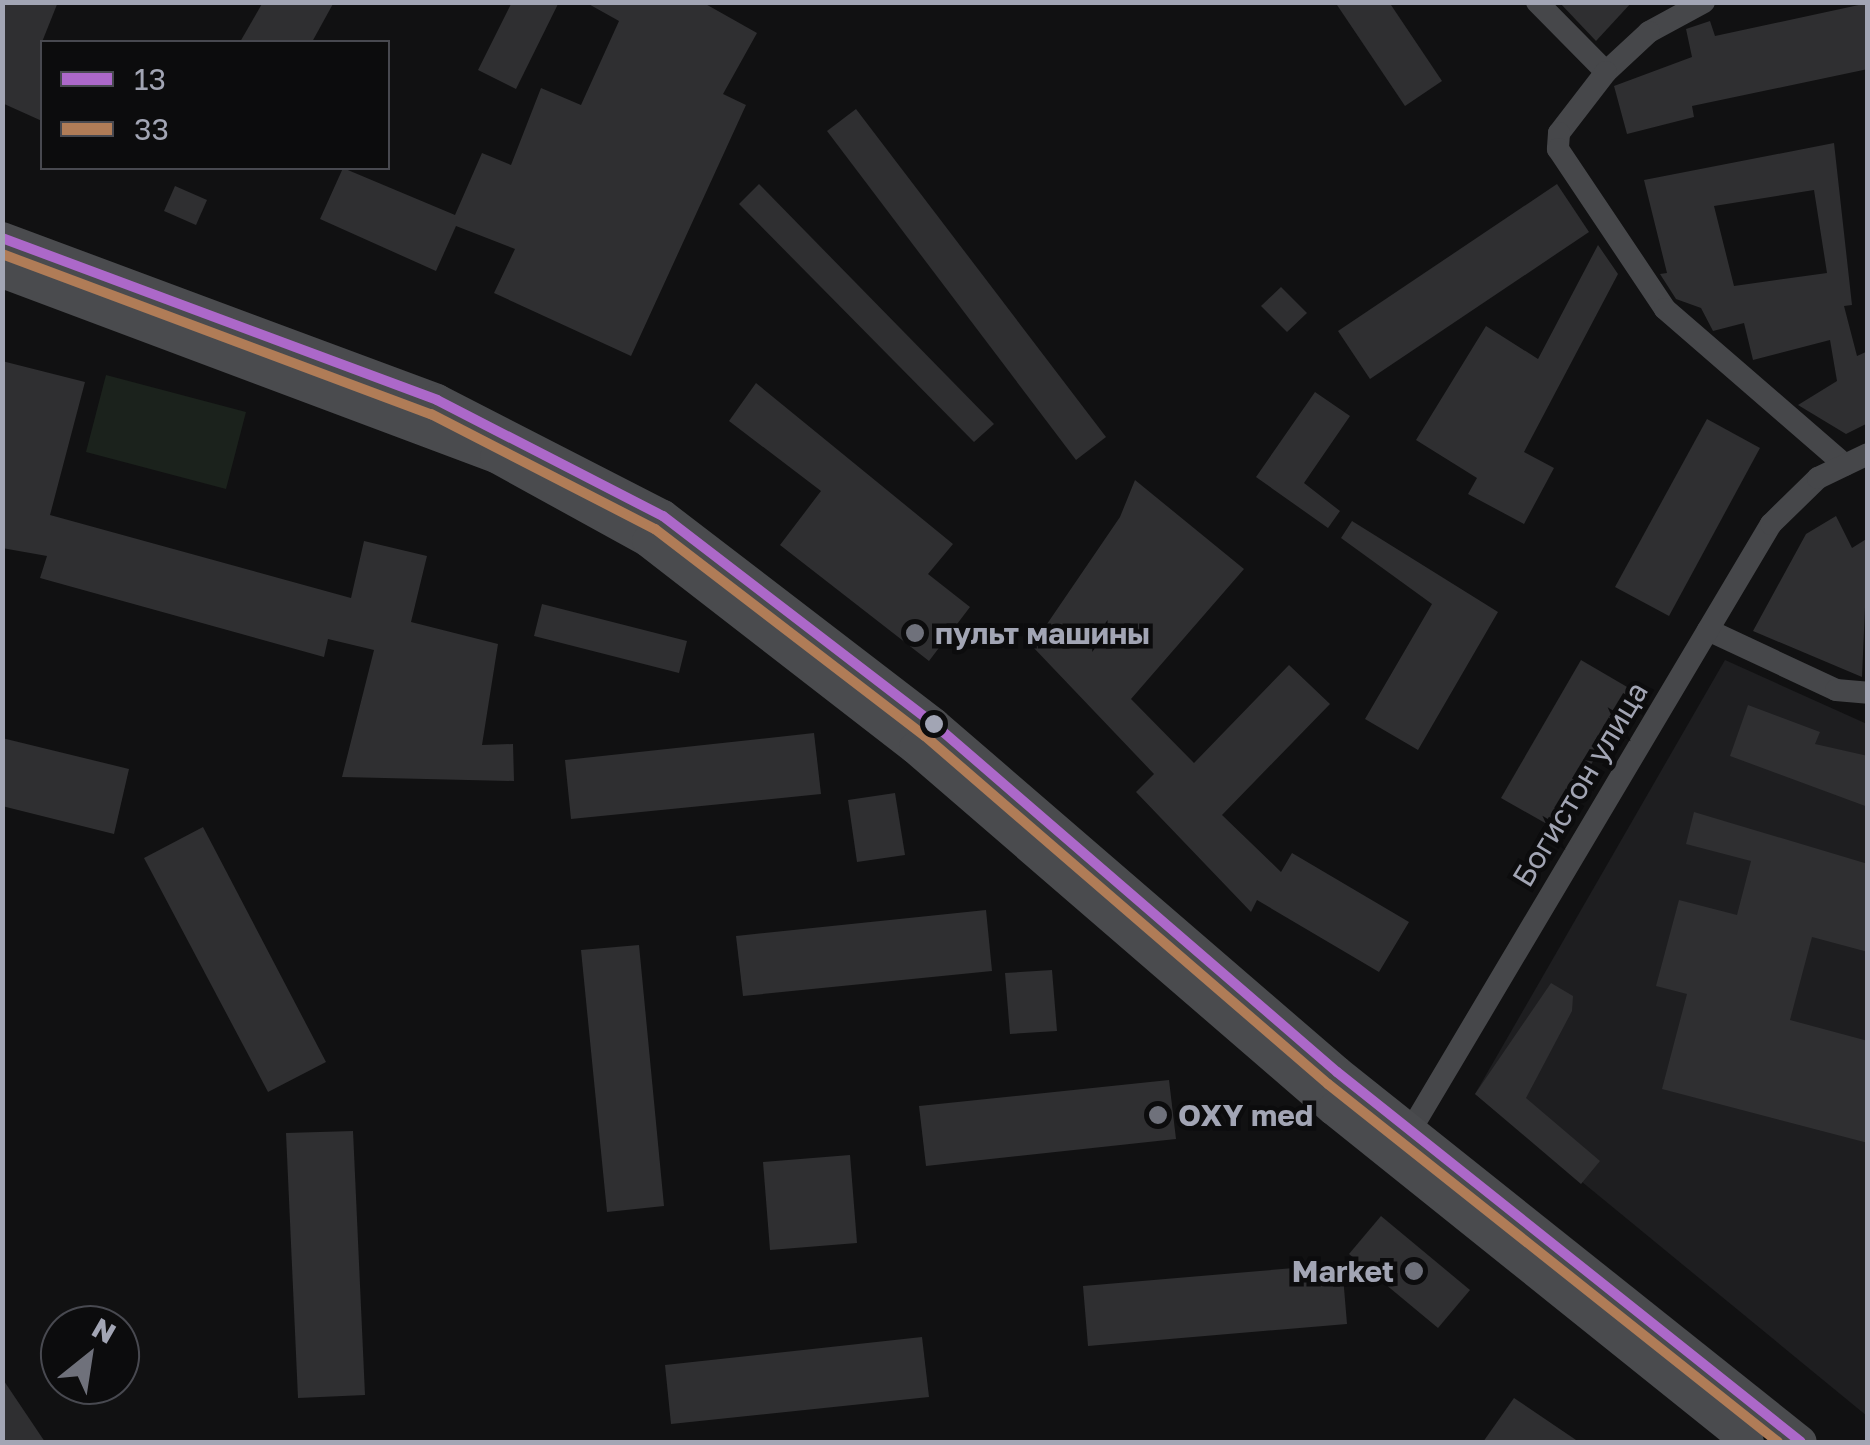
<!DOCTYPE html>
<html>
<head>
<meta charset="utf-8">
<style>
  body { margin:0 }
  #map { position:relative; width:1870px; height:1445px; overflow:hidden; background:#111112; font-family:"Golos Text",sans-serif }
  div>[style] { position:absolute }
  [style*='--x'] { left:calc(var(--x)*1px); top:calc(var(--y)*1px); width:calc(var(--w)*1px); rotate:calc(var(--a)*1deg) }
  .built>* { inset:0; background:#1e1e20 }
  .green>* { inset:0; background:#1b221c }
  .building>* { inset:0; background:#2f2f31 }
  .street>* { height:22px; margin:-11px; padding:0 11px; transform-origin:11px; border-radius:11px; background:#46474a }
  .secondary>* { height:32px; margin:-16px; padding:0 16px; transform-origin:16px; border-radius:16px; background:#4a4b4e }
  .bus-1>* { height:10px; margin:-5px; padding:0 5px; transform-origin:5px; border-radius:5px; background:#ac68c9 }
  .bus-2>* { height:10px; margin:-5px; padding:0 5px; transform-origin:5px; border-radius:5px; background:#b07c57 }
  .dots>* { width:28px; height:28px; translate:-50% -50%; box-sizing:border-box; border:5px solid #0c0c0d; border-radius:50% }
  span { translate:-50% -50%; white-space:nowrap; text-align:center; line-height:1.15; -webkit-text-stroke:9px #0c0c0d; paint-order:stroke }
  .poi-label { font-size:30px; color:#a2a5b4; font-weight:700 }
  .left { translate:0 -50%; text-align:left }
  .right { translate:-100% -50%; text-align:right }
  .street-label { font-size:30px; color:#a2a5b4 }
  .frame { position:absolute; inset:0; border:5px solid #a2a5b4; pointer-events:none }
  .legend { position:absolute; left:40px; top:40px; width:350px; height:130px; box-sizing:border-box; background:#0c0c0d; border:2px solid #484950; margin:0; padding:12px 18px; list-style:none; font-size:30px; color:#a2a5b4 }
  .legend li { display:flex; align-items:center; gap:20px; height:50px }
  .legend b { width:50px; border:2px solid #484950 }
  .north { position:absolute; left:40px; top:1305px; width:100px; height:100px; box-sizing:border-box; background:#0c0c0d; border:2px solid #484950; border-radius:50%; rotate:30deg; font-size:28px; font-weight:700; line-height:40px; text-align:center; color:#a2a5b4 }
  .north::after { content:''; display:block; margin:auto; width:35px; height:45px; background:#6f717b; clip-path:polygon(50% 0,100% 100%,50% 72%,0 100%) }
</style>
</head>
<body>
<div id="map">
  <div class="built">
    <i style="clip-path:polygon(1725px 660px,1867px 724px,1867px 1416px,1475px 1094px)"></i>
  </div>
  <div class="green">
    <i style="clip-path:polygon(106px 375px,246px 412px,226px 489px,86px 452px)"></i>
  </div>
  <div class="building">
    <i style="clip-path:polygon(2px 2px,58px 2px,42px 42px,42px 121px,2px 103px)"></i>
    <i style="clip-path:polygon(263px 2px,334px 2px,312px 42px,240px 42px)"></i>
    <i style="clip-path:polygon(512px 2px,559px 2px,516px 89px,478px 70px)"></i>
    <i style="clip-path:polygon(585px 2px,702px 2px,757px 33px,723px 94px,746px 105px,631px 356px,494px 293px,515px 249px,456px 226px,436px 271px,320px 219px,343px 168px,455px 215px,482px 153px,511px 165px,541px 88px,581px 105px,619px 21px)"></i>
    <i style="clip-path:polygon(1335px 2px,1389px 2px,1442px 81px,1405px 106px)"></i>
    <i style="clip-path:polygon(1559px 2px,1632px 2px,1596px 41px)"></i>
    <i style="clip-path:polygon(1868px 3px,1868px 69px,1692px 106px,1694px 117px,1627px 134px,1614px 86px,1692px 57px,1686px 29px,1710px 21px,1715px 36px)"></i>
    <i style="clip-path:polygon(856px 109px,1106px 437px,1076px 460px,827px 131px)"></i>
    <i style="clip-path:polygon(evenodd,1834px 143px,1852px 305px,1844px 306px,1857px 356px,1868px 351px,1868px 423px,1846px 434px,1798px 405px,1837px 381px,1830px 340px,1753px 360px,1744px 323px,1713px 331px,1701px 308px,1676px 299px,1660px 274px,1667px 273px,1644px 180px,1834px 143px,1814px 190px,1827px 273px,1734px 286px,1714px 206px,1814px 190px)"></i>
    <i style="clip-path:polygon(759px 184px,994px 424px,974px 442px,739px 204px)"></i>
    <i style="clip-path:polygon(1557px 184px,1589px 232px,1370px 379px,1338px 331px)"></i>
    <i style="clip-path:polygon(175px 186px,207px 200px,196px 225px,164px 211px)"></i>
    <i style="clip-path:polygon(1598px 245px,1618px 274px,1524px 452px,1554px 468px,1524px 524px,1468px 494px,1477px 478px,1416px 440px,1486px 326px,1538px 359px)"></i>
    <i style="clip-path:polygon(1281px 287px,1307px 313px,1287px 332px,1261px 306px)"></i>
    <i style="clip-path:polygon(2px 361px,85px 382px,50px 515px,351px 598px,364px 541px,427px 556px,411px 622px,498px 644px,482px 745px,513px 744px,514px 781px,342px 777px,374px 650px,328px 639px,324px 657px,40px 578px,47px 556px,2px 548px)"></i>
    <i style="clip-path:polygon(756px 383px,953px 544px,928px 574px,970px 607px,929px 661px,780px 545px,821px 491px,729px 421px)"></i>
    <i style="clip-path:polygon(1315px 392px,1350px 416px,1304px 483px,1340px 511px,1328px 528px,1256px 477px)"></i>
    <i style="clip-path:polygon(1707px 419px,1760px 448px,1669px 616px,1615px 587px)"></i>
    <i style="clip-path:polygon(1135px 480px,1244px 569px,1131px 699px,1194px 763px,1289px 665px,1330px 704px,1222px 815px,1281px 872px,1292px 853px,1409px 922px,1379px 972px,1257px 900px,1251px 912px,1136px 792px,1154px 774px,1032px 646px,1120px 517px)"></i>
    <i style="clip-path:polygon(1836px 516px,1852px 548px,1868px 538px,1862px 677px,1753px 631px,1806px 534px)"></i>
    <i style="clip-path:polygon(1352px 521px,1498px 612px,1418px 750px,1365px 719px,1432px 604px,1341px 538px)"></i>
    <i style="clip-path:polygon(542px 604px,687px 641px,679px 673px,534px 636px)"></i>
    <i style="clip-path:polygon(1581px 660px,1634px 691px,1554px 828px,1501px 798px)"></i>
    <i style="clip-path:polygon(1748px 705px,1820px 732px,1815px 744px,1868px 756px,1868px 807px,1730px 756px)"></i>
    <i style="clip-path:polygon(814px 733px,821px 794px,571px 819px,565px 760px)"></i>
    <i style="clip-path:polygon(2px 738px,129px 769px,114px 834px,2px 806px)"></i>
    <i style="clip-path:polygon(895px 793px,905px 855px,857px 862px,848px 800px)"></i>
    <i style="clip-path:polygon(1694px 812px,1868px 864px,1868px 952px,1812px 937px,1790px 1020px,1868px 1041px,1868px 1143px,1662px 1089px,1687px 994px,1656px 986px,1679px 900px,1737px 915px,1751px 861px,1686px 844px)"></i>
    <i style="clip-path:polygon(203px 827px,326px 1062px,268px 1092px,144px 858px)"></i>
    <i style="clip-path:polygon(986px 910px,992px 971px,743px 996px,736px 936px)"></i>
    <i style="clip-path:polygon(639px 945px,664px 1206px,607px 1212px,581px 950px)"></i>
    <i style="clip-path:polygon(1052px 970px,1057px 1031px,1010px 1034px,1005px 973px)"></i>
    <i style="clip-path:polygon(1551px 983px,1573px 996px,1572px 1011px,1526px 1098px,1600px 1161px,1581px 1184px,1475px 1094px)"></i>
    <i style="clip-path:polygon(1169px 1080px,1176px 1139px,926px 1166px,919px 1106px)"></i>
    <i style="clip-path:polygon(353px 1131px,365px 1395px,298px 1398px,286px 1133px)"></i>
    <i style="clip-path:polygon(850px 1155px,857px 1243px,770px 1250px,763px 1162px)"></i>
    <i style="clip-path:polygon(1381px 1216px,1470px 1290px,1438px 1328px,1349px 1254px)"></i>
    <i style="clip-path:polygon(1342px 1264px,1347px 1324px,1088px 1346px,1083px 1286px)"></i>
    <i style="clip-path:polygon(922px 1337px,929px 1397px,671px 1424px,665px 1365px)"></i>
    <i style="clip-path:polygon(2px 1378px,45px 1442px,2px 1442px)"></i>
    <i style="clip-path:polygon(1514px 1398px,1579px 1442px,1483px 1442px)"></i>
  </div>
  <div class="street">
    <i style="--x:1537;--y:2;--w:98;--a:45.4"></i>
    <i style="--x:1704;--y:2;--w:63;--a:151.4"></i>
    <i style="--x:1649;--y:32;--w:59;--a:137.1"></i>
    <i style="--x:1606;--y:72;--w:77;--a:127.6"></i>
    <i style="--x:1559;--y:133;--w:16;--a:94"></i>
    <i style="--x:1558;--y:149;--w:192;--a:56.2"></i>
    <i style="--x:1665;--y:309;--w:238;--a:40.9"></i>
    <i style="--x:1708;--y:630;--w:141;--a:25.1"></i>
    <i style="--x:1836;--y:690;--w:32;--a:5"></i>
    <i style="--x:1403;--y:1143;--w:720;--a:-59.27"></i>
    <i style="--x:1771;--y:524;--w:66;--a:-44.4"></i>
    <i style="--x:1818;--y:478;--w:55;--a:-25.6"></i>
  </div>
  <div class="secondary">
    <i style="--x:2;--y:238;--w:464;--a:20.4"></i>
    <i style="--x:437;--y:400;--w:254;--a:27.2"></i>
    <i style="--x:663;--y:516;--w:342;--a:37.5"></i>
    <i style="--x:934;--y:724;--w:532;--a:40.81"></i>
    <i style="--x:1337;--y:1072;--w:593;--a:38.57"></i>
    <i style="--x:2;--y:272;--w:528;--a:20.53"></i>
    <i style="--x:496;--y:457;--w:174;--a:28.9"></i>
    <i style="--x:648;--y:541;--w:338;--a:37.8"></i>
    <i style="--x:915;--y:748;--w:552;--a:40.82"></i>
    <i style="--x:1333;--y:1109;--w:532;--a:38.74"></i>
  </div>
  <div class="bus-1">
    <i style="--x:2;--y:238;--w:464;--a:20.4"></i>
    <i style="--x:437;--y:400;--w:254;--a:27.2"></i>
    <i style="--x:663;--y:516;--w:342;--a:37.5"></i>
    <i style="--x:934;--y:724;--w:532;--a:40.81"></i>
    <i style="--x:1337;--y:1072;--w:593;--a:38.57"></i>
  </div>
  <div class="bus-2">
    <i style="--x:2;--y:254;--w:458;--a:20.5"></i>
    <i style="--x:431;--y:414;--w:252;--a:27.2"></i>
    <i style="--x:655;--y:529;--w:340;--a:37.5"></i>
    <i style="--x:925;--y:736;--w:532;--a:40.81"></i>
    <i style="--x:1328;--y:1084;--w:575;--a:38.5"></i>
  </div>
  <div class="dots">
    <i style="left:915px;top:633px;background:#6f717b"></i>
    <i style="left:934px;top:724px;background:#a2a5b4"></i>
    <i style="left:1158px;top:1115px;background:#6f717b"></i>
    <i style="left:1414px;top:1271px;background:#6f717b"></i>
  </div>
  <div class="poi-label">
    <span class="left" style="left:935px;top:633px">пульт машины</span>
    <span class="left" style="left:1178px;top:1115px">OXY med</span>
    <span class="right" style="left:1394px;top:1271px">Market</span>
  </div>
  <div class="street-label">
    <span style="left:1580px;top:784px;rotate:-59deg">Богистон улица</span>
  </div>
  <div class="frame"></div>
  <ul class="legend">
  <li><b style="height:12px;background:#ac68c9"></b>13</li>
  <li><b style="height:12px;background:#b07c57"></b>33</li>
  </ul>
  <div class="north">N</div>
</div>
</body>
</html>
